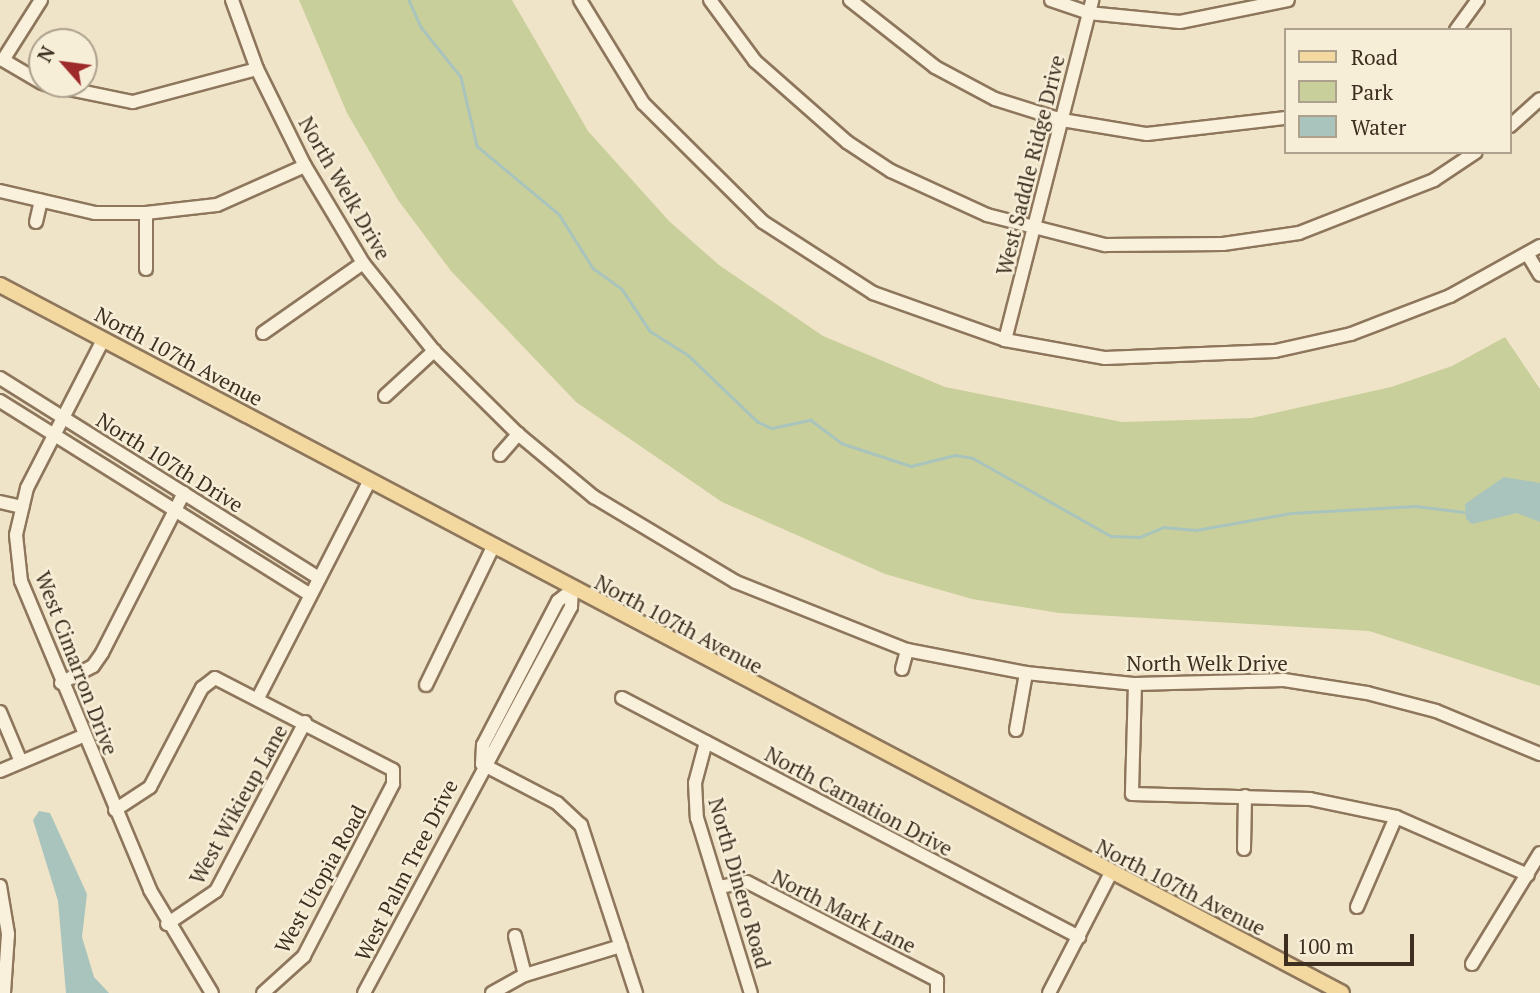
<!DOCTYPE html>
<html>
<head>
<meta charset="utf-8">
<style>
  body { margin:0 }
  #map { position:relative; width:1540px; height:993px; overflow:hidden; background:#f0e4c8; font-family:"PT Serif",serif }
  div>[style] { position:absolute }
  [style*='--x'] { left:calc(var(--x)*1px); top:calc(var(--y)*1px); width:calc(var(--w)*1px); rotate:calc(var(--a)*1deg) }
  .green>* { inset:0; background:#c9cf9b }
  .water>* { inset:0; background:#a9c4bc }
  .stream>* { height:2.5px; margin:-1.25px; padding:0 1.25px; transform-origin:1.25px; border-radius:1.25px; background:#a9c4bc }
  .roads { filter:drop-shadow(2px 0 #8d765c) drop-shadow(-2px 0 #8d765c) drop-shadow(0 2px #8d765c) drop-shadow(0 -2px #8d765c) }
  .minor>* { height:12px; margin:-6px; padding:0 6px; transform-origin:6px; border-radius:6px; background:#faf1dc }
  .major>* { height:14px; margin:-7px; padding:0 7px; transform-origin:7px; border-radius:7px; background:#f3d9a0 }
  span { translate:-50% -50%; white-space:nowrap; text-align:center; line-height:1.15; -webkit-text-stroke:5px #f7eed8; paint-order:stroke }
  .street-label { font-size:21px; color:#3d2e20 }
  .legend { position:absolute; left:1284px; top:28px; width:228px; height:126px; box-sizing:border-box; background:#f7eed8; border:2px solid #ada18e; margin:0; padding:9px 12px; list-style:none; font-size:21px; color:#3d2e20 }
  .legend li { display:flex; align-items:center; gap:14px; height:35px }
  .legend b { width:35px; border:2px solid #ada18e }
  .north { position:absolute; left:28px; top:28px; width:70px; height:70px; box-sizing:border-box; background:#f7eed8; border:2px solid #ada18e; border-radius:50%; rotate:298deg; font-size:19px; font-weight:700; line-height:28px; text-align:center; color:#3d2e20 }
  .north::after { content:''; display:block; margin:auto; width:24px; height:32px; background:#9e2a2b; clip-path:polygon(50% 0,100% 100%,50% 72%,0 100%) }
  .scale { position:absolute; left:1284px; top:934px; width:130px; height:32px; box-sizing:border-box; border:4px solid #3d2e20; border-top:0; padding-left:9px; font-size:21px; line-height:24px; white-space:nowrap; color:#3d2e20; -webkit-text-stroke:5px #f7eed8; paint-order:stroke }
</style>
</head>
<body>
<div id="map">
  <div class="green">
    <i style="clip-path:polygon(299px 0,512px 0,588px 131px,669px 221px,719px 265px,823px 336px,945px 387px,1122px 422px,1252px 418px,1391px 387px,1452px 366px,1505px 337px,1540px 389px,1540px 686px,1369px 631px,1059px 613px,972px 599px,885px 574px,722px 502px,576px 402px,451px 271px,398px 200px,347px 113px)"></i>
  </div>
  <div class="water">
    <i style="clip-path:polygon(1504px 477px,1540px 483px,1540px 522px,1517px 513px,1472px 524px,1466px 519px,1465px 504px)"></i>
    <i style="clip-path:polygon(39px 811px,50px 813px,87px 894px,82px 937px,94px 977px,109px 993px,66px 993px,58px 901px,33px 820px)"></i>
  </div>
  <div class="stream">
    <i style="--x:409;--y:0;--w:30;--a:66"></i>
    <i style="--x:421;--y:27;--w:64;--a:51.3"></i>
    <i style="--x:461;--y:77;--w:71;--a:76.9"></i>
    <i style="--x:477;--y:146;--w:107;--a:39.7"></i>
    <i style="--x:559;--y:214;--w:64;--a:57.8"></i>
    <i style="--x:593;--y:268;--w:36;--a:36"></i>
    <i style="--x:622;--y:289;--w:50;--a:56.3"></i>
    <i style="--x:650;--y:331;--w:45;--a:32.3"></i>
    <i style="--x:688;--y:355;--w:97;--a:43.7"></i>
    <i style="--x:758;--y:422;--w:15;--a:23"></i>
    <i style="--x:772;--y:428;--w:40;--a:-12"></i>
    <i style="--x:811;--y:420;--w:38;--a:37"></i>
    <i style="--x:841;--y:443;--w:74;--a:18.2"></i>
    <i style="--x:911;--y:466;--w:45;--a:-14"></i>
    <i style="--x:955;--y:455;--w:18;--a:9"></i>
    <i style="--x:973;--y:458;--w:159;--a:29.5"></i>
    <i style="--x:1111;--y:536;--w:29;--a:2"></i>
    <i style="--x:1140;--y:537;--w:25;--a:-23"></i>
    <i style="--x:1163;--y:527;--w:33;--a:5"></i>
    <i style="--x:1196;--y:530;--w:97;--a:-10.1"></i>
    <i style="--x:1291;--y:513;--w:125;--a:-3.2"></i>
    <i style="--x:1416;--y:506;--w:48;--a:7.1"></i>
  </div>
  <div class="roads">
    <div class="minor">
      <i style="--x:41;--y:0;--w:71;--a:122.3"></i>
      <i style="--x:3;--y:60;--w:45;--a:30.5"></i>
      <i style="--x:232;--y:0;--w:73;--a:70.1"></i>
      <i style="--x:257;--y:69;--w:108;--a:63.7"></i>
      <i style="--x:305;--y:166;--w:113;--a:59.1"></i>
      <i style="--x:363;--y:263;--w:113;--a:51.1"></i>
      <i style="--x:434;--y:351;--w:118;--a:44.7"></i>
      <i style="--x:580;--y:0;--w:121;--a:58.5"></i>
      <i style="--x:643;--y:103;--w:169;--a:44.8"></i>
      <i style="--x:763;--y:222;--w:131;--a:32.8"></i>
      <i style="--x:873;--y:293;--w:140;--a:19.6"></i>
      <i style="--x:1005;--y:340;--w:102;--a:10.2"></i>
      <i style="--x:1105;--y:358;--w:170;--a:-2.4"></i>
      <i style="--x:1275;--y:351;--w:78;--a:-12.6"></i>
      <i style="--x:1351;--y:334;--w:106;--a:-21"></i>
      <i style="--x:1450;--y:296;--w:103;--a:-29.1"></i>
      <i style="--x:710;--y:0;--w:76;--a:53.6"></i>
      <i style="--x:755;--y:61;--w:123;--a:41.4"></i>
      <i style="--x:847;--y:142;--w:53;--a:33.4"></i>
      <i style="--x:891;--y:171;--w:106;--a:24.6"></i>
      <i style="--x:987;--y:215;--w:122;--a:14.3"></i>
      <i style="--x:1105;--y:245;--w:118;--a:-0.5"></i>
      <i style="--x:1223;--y:244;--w:77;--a:-8.2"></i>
      <i style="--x:1299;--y:233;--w:145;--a:-21.4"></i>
      <i style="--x:1434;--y:180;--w:50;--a:-33.7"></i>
      <i style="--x:850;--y:0;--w:108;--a:38.2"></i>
      <i style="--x:935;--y:67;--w:68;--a:28.1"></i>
      <i style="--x:995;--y:99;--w:70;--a:17.4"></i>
      <i style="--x:1062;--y:120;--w:86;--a:9.4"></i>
      <i style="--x:1147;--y:134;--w:140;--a:-6.6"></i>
      <i style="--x:1051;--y:0;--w:39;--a:19"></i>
      <i style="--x:1088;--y:13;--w:92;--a:5.6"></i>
      <i style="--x:1180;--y:22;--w:110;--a:-11.5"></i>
      <i style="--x:1456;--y:30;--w:37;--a:-54"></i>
      <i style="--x:45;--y:84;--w:90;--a:11.6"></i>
      <i style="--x:133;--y:102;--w:128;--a:-14.9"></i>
      <i style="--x:1510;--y:126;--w:40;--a:-42"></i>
      <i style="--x:0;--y:191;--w:98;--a:13"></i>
      <i style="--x:95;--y:213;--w:51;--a:0"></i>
      <i style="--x:146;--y:213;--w:71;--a:-6.4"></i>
      <i style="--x:217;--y:205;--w:96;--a:-23.9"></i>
      <i style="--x:36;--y:222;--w:22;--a:-77"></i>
      <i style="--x:1528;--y:255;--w:23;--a:59"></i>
      <i style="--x:146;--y:269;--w:56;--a:-90"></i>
      <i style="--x:263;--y:333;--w:122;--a:-35"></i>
      <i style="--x:103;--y:340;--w:166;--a:117.2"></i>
      <i style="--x:27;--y:488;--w:48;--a:103.2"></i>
      <i style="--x:16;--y:535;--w:46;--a:83.8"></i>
      <i style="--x:21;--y:581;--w:335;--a:67.3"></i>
      <i style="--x:150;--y:890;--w:120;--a:59"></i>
      <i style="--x:1005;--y:340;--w:351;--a:-75.6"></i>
      <i style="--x:0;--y:378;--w:377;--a:32.1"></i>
      <i style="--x:385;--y:396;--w:67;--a:-42.6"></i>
      <i style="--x:0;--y:401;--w:366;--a:32"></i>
      <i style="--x:500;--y:455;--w:28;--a:-49"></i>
      <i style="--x:518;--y:434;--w:99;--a:39.7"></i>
      <i style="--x:594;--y:497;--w:165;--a:30.9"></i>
      <i style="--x:736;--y:582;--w:184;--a:21.7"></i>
      <i style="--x:907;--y:650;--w:121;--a:10.9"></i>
      <i style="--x:1026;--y:673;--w:110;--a:5.8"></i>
      <i style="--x:1135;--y:684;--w:149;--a:-1.5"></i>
      <i style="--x:1284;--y:680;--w:84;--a:8.9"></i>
      <i style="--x:1367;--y:693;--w:71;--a:14.6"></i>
      <i style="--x:1436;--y:711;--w:113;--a:22.5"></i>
      <i style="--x:0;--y:502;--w:23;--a:13"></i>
      <i style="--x:902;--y:669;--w:20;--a:-75"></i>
      <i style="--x:61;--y:683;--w:36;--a:-28"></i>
      <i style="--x:93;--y:666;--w:16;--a:-55"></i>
      <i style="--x:102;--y:653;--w:180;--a:-62.9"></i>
      <i style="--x:1135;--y:684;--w:110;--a:91.6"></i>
      <i style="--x:1132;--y:794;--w:178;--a:1.6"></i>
      <i style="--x:1310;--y:799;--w:88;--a:11.8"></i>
      <i style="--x:1396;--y:817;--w:144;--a:23.7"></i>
      <i style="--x:426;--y:685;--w:153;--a:-64.1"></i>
      <i style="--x:258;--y:698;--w:245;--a:-62.8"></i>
      <i style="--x:622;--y:698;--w:516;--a:27.61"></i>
      <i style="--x:0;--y:712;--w:54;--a:67.2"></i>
      <i style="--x:1016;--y:730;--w:58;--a:-80"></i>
      <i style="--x:706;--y:742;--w:42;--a:105"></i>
      <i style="--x:695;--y:783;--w:35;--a:87"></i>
      <i style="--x:697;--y:818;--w:183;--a:72.9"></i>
      <i style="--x:482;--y:764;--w:85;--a:27.5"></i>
      <i style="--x:557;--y:803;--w:33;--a:43"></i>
      <i style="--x:581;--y:825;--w:177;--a:71.9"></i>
      <i style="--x:482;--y:764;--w:19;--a:-87"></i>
      <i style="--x:483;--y:745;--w:162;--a:-62.5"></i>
      <i style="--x:558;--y:601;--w:18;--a:-38"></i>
      <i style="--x:0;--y:771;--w:90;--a:-22.9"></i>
      <i style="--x:115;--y:810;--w:42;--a:-33.3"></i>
      <i style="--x:150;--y:787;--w:112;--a:-62.3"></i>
      <i style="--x:202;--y:688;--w:16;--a:-38"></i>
      <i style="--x:215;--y:678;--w:200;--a:27.3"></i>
      <i style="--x:393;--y:770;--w:14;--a:90"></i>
      <i style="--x:393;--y:784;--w:194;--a:117.4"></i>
      <i style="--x:304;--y:956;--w:55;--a:137.9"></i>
      <i style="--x:1244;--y:849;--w:53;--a:-88.9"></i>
      <i style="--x:0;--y:886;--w:49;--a:80.5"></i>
      <i style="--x:8;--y:934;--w:59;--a:93.9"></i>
      <i style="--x:719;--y:887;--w:28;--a:-10"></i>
      <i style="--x:747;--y:882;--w:214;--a:27.3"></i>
      <i style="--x:937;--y:980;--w:13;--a:90"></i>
      <i style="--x:1357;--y:907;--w:98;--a:-66.6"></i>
      <i style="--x:167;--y:924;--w:59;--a:-34"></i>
      <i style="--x:216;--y:891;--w:191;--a:-62.2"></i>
      <i style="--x:515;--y:936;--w:40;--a:75.6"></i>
      <i style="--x:1472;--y:964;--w:130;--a:-58.5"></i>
      <i style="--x:364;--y:993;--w:438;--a:-61.8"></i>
      <i style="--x:571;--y:607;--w:17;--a:-87"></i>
      <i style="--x:492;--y:993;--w:38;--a:-29"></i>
      <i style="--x:525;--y:975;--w:100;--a:-16.8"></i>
      <i style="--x:1049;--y:993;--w:133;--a:-62.7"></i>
    </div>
    <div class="major">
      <i style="--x:0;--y:285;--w:1517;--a:27.81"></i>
    </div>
  </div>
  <div class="street-label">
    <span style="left:1030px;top:165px;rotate:-76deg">West Saddle Ridge Drive</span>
    <span style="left:345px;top:188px;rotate:60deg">North Welk Drive</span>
    <span style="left:179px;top:356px;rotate:28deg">North 107th Avenue</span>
    <span style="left:170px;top:462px;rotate:32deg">North 107th Drive</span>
    <span style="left:679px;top:624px;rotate:28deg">North 107th Avenue</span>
    <span style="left:77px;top:663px;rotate:69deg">West Cimarron Drive</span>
    <span style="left:1207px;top:663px">North Welk Drive</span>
    <span style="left:859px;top:801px;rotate:28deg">North Carnation Drive</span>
    <span style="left:238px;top:804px;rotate:-61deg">West Wikieup Lane</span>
    <span style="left:406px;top:870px;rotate:-63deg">West Palm Tree Drive</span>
    <span style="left:320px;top:879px;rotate:-61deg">West Utopia Road</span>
    <span style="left:740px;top:883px;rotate:74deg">North Dinero Road</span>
    <span style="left:1181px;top:887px;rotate:27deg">North 107th Avenue</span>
    <span style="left:844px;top:911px;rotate:27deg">North Mark Lane</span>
  </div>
  <ul class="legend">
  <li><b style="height:9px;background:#f3d9a0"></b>Road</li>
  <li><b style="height:19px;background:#c9cf9b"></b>Park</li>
  <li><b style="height:19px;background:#a9c4bc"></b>Water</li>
  </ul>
  <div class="north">N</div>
  <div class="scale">100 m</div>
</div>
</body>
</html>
